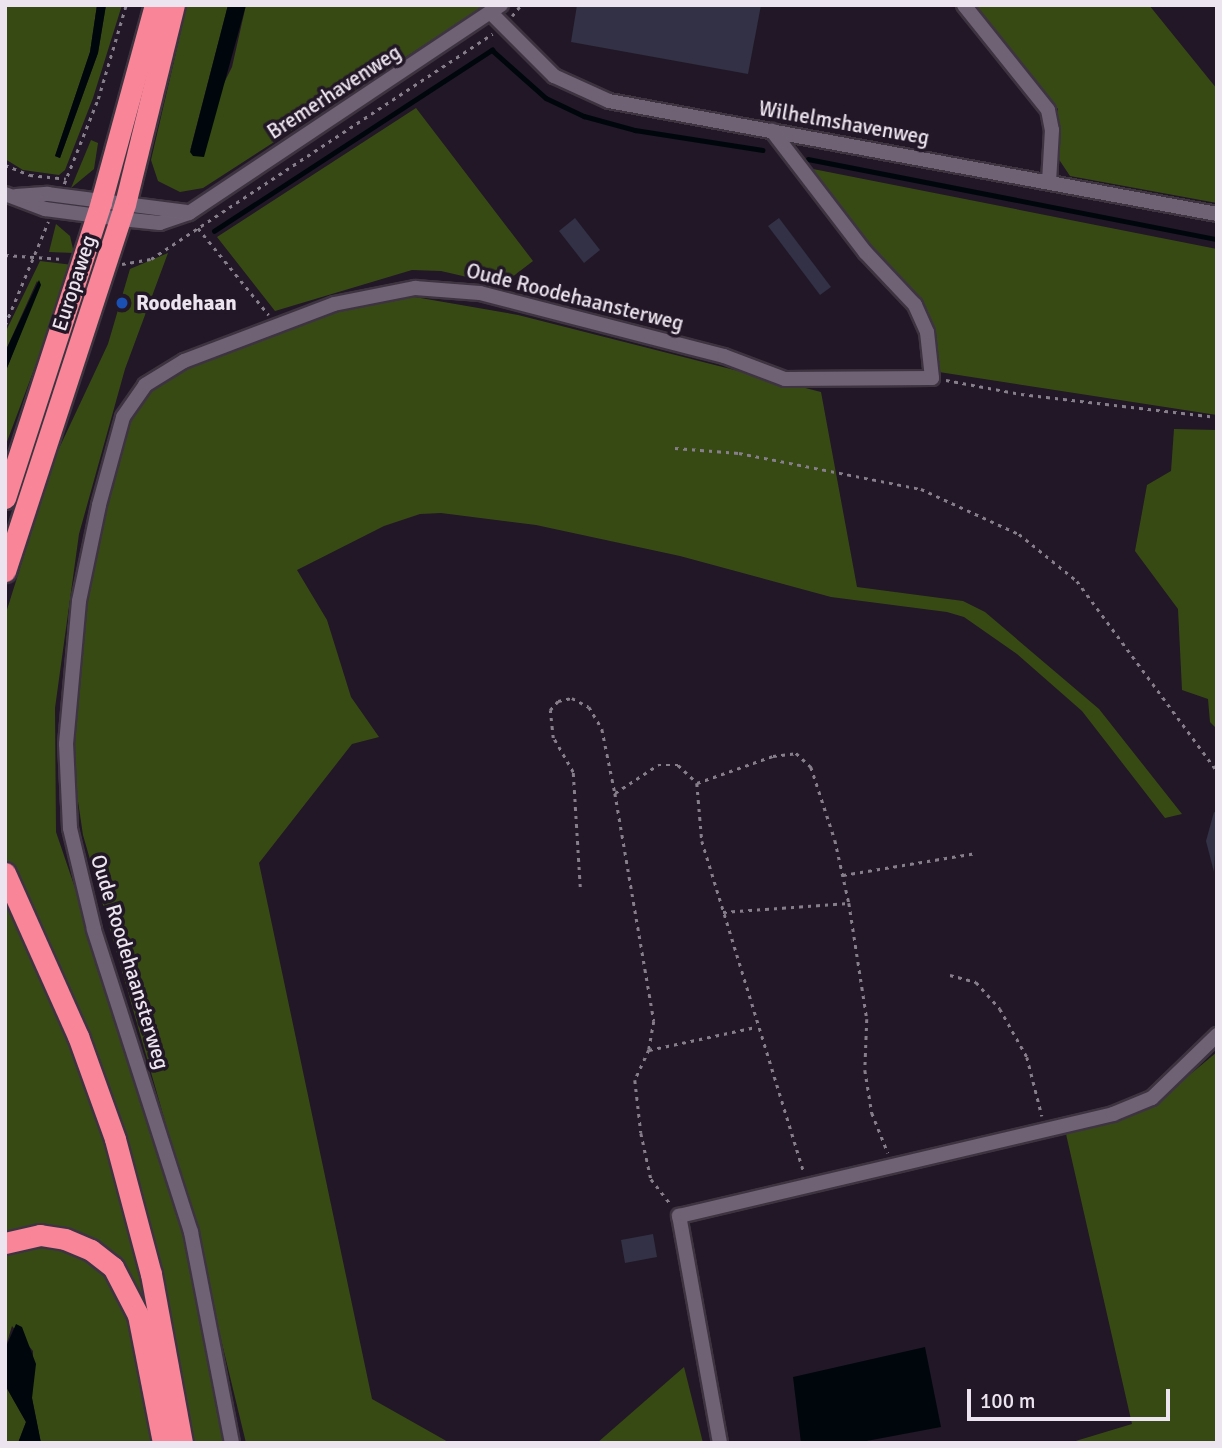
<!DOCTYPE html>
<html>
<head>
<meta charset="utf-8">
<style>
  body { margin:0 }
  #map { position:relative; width:1222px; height:1448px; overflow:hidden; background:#221726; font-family:Signika,sans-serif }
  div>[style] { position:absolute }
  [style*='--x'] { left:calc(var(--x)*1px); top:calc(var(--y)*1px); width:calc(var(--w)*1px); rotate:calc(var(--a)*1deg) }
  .green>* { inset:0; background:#384a14 }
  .water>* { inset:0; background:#00070c }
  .stream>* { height:4.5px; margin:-2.25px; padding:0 2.25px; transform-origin:2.25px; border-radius:2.25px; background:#00070c }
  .building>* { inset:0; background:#323145 }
  .path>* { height:2.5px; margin-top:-1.25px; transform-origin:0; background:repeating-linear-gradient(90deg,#877e8b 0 3.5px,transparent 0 8.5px) }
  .roads { filter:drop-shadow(2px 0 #3d3440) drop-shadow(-2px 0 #3d3440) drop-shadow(0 2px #3d3440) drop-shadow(0 -2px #3d3440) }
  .minor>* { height:14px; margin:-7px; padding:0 7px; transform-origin:7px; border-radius:7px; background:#706275 }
  .highway>* { height:21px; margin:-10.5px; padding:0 10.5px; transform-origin:10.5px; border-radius:10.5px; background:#f98598 }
  .dots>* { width:19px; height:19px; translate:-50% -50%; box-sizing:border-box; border:4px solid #221726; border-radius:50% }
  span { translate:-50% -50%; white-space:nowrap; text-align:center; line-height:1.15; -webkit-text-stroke:7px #221726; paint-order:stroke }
  .street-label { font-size:21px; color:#ece4ef }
  .poi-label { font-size:21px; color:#ece4ef; font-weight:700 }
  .left { translate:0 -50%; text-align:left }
  .frame { position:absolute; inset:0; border:7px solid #ece4ef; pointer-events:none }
  .scale { position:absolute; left:967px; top:1389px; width:203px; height:32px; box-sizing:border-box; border:4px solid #ece4ef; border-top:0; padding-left:9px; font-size:21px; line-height:24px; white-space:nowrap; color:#ece4ef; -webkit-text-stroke:5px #221726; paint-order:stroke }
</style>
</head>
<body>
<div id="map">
  <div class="green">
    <i style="clip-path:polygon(5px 5px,97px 5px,90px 52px,55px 156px,60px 158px,98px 53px,106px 5px,122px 5px,93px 98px,65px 170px,59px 175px,23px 170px,5px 159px)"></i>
    <i style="clip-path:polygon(187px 5px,228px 5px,190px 151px,232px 67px,246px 5px,486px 5px,203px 188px,180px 192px,158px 181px,151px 160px)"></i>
    <i style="clip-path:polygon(972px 5px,1149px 5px,1217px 89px,1217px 203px,1070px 176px,1058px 158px,1058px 109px)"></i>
    <i style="clip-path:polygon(416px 108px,533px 261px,502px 285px,441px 271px,412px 270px,275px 311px,217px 237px)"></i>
    <i style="clip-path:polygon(91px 140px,98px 143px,94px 169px,71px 188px)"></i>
    <i style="clip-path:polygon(813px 169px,1217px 249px,1217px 415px,939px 372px,931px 325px,919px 299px,865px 244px)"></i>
    <i style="clip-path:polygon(56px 224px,70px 236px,74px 253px,49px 252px)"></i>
    <i style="clip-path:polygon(168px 253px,125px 369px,79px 534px,55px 708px,56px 832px,164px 1150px,201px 1290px,227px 1443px,189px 1443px,162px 1296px,5px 858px,5px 616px,55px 457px,108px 344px,130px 269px)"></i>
    <i style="clip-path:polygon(40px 261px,73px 265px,5px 447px,5px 373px,40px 285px,37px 281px,5px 352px,5px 333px)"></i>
    <i style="clip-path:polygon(409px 296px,518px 315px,821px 392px,857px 587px,963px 601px,985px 612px,1099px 709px,1182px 814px,1165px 818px,1082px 711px,1017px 654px,964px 617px,947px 612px,831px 597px,680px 556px,536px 525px,441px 513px,420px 514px,384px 526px,297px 570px,327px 620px,351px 697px,379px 737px,352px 744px,259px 863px,372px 1399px,450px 1443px,246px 1443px,187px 1198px,83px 835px,72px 761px,78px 637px,92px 552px,125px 436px,137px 404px,148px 391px,203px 361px,331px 312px)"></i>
    <i style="clip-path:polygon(1174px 429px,1217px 430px,1217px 729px,1210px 722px,1208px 699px,1182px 690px,1178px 609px,1135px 551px,1147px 485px,1171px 471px)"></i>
    <i style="clip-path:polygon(5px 888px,91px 1087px,159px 1335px,117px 1263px,5px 1233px)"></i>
    <i style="clip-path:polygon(1217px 1052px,1217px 1443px,1069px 1443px,1132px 1424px,1066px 1134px,1152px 1106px)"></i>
    <i style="clip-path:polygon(53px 1242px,99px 1264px,130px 1309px,158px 1443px,41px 1443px,32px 1398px,33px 1351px,12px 1326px,5px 1349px,5px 1249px)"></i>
    <i style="clip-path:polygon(684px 1367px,703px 1443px,597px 1443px)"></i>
    <i style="clip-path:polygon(5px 1385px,26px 1422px,18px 1443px,5px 1443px)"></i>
  </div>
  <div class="water">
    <i style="clip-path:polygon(97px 5px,106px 5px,98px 53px,60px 158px,55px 156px,90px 52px)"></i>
    <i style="clip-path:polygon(228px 5px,246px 5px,204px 157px,193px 156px,190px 152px)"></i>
    <i style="clip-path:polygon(39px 280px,41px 285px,5px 373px,5px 352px)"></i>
    <i style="clip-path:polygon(16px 1324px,22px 1327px,36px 1364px,32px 1398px,41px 1443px,18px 1443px,26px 1422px,5px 1385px,5px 1349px)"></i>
    <i style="clip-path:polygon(925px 1347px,941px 1427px,856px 1443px,801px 1443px,793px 1377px)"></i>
  </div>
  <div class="stream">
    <i style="--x:808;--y:159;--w:417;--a:11.1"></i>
    <i style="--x:214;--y:231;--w:332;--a:-33.1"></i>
    <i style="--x:492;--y:50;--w:72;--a:41.6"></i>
    <i style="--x:546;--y:98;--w:42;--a:25.3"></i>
    <i style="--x:584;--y:116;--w:53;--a:15.4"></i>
    <i style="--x:635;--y:130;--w:129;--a:8.9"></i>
  </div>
  <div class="building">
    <i style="clip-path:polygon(577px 5px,761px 5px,748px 74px,571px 42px)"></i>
    <i style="clip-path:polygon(575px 218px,600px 250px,584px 263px,559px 231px)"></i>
    <i style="clip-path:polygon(779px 218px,831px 287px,820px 295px,768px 226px)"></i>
    <i style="clip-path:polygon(1214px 812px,1217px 813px,1214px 872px,1206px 841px)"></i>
    <i style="clip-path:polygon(653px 1234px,657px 1257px,625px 1263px,621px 1240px)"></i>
  </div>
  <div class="path">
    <i style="--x:512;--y:16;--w:14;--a:-51"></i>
    <i style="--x:5;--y:165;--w:27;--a:22"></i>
    <i style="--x:30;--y:175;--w:36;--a:6"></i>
    <i style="--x:64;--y:184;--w:92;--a:-68.2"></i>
    <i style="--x:98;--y:99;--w:98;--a:-73.4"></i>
    <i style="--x:198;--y:228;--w:112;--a:50.8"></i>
    <i style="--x:5;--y:255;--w:58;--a:3.9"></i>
    <i style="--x:122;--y:264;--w:29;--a:-10"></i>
    <i style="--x:151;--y:259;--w:409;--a:-33.4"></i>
    <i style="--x:5;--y:325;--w:112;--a:-67.3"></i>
    <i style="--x:946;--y:380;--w:76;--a:10.6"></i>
    <i style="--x:1021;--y:394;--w:197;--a:6.7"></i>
    <i style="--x:675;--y:448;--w:64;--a:4.5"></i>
    <i style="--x:739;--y:453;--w:186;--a:11.2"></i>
    <i style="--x:921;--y:489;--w:108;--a:24.7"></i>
    <i style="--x:1019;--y:534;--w:75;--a:39"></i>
    <i style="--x:1077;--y:581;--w:236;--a:53.6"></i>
    <i style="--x:697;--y:783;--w:81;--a:-19.6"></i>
    <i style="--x:773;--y:756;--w:23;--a:-7"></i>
    <i style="--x:796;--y:753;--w:21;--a:43"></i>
    <i style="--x:811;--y:767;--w:77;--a:71.8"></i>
    <i style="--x:835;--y:840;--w:65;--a:77.5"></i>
    <i style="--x:849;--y:903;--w:117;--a:81.2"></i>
    <i style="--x:867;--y:1019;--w:51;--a:92.2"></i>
    <i style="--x:865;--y:1070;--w:44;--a:80.8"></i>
    <i style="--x:872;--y:1113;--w:43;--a:68.2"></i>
    <i style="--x:615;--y:793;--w:51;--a:-33.1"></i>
    <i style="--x:658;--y:765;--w:20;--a:0"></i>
    <i style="--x:678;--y:765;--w:26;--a:43"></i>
    <i style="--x:697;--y:783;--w:58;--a:85.1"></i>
    <i style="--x:702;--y:841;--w:347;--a:72.9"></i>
    <i style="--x:843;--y:875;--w:135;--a:-9.4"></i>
    <i style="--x:580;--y:887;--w:115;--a:-93.5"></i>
    <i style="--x:573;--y:772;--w:39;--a:-120"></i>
    <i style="--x:553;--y:738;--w:28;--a:-96"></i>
    <i style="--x:550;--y:710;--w:12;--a:-48"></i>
    <i style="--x:558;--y:701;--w:14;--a:-12"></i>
    <i style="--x:572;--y:698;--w:19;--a:28"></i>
    <i style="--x:589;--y:707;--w:26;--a:59"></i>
    <i style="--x:602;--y:729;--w:65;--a:78.5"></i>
    <i style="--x:615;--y:793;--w:231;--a:80.3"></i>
    <i style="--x:654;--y:1021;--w:29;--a:100"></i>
    <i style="--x:649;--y:1050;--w:33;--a:115"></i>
    <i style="--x:635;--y:1080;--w:53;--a:83.5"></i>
    <i style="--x:641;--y:1133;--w:47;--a:77.7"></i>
    <i style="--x:651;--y:1179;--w:33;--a:52"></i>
    <i style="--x:723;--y:912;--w:126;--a:-4.1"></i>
    <i style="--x:950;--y:975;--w:27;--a:15"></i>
    <i style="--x:976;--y:982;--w:36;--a:48"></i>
    <i style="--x:1000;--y:1009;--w:55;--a:60.6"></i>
    <i style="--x:1027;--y:1057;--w:61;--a:75.7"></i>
    <i style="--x:649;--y:1050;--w:108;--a:-12.2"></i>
  </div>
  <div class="roads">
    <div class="minor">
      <i style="--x:964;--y:5;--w:134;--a:51.3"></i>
      <i style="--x:1048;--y:110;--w:20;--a:79"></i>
      <i style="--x:1052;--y:130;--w:52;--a:93.3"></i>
      <i style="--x:492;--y:14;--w:88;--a:45"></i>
      <i style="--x:554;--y:76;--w:60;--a:24.4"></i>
      <i style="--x:609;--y:101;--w:618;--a:10.53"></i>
      <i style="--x:5;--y:194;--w:43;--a:20.6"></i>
      <i style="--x:45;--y:209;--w:77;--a:7.5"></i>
      <i style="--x:121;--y:219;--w:39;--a:6"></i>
      <i style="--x:160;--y:223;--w:31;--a:-19"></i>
      <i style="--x:189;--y:213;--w:375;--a:-33.7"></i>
      <i style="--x:16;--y:196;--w:32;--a:-4"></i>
      <i style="--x:48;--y:194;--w:139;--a:7.4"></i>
      <i style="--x:232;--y:1443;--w:215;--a:-101"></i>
      <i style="--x:191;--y:1232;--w:318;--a:-107.8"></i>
      <i style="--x:94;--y:929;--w:104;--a:-103.4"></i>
      <i style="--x:70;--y:828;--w:84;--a:-92.7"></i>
      <i style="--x:66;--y:744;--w:144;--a:-84.8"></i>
      <i style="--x:79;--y:601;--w:98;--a:-78.2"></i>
      <i style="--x:99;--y:505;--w:91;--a:-74.7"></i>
      <i style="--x:123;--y:417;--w:39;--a:-55"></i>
      <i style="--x:145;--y:385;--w:46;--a:-31.6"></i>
      <i style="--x:184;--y:361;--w:160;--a:-20.8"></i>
      <i style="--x:334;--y:304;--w:83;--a:-11.2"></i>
      <i style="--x:415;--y:288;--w:65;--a:4.4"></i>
      <i style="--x:480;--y:293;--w:252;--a:14.5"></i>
      <i style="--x:724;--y:356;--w:65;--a:20.7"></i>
      <i style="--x:785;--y:379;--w:147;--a:-0.4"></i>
      <i style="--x:932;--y:378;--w:46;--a:-96.2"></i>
      <i style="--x:927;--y:332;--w:30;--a:-114"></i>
      <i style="--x:915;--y:305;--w:73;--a:-133.3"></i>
      <i style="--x:865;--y:252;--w:153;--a:-127.5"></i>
      <i style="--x:720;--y:1443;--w:231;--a:-100.2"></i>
      <i style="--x:679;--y:1216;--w:446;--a:-13.2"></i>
      <i style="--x:1113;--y:1114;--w:42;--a:-22.3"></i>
      <i style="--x:1152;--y:1098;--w:91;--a:-44.1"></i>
    </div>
    <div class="highway">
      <i style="--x:5;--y:498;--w:311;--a:-72"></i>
      <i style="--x:101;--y:202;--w:204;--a:-74.7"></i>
      <i style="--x:5;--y:571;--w:386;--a:-71.9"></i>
      <i style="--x:125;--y:204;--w:205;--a:-76.2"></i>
      <i style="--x:5;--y:873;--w:179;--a:65.9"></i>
      <i style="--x:78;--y:1036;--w:109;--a:70.2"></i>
      <i style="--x:115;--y:1139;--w:140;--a:75.1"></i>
      <i style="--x:151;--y:1274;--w:172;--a:79.6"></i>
      <i style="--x:5;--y:1243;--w:36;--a:-13"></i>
      <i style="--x:40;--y:1235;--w:25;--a:9"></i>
      <i style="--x:65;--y:1239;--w:28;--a:23"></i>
      <i style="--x:91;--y:1250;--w:28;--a:38"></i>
      <i style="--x:113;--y:1267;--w:54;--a:62.5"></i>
      <i style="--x:138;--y:1315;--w:130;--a:78.9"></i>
    </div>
  </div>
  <div class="dots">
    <i style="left:122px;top:303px;background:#1a4fb4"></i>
  </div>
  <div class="street-label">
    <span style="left:334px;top:92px;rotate:-33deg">Bremerhavenweg</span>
    <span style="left:844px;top:123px;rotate:10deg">Wilhelmshavenweg</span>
    <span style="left:74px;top:283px;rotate:-72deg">Europaweg</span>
    <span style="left:575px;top:297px;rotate:14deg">Oude Roodehaansterweg</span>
    <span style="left:130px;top:962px;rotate:73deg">Oude Roodehaansterweg</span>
  </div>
  <div class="poi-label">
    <span class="left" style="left:136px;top:303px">Roodehaan</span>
  </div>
  <div class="frame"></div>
  <div class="scale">100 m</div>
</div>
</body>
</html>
